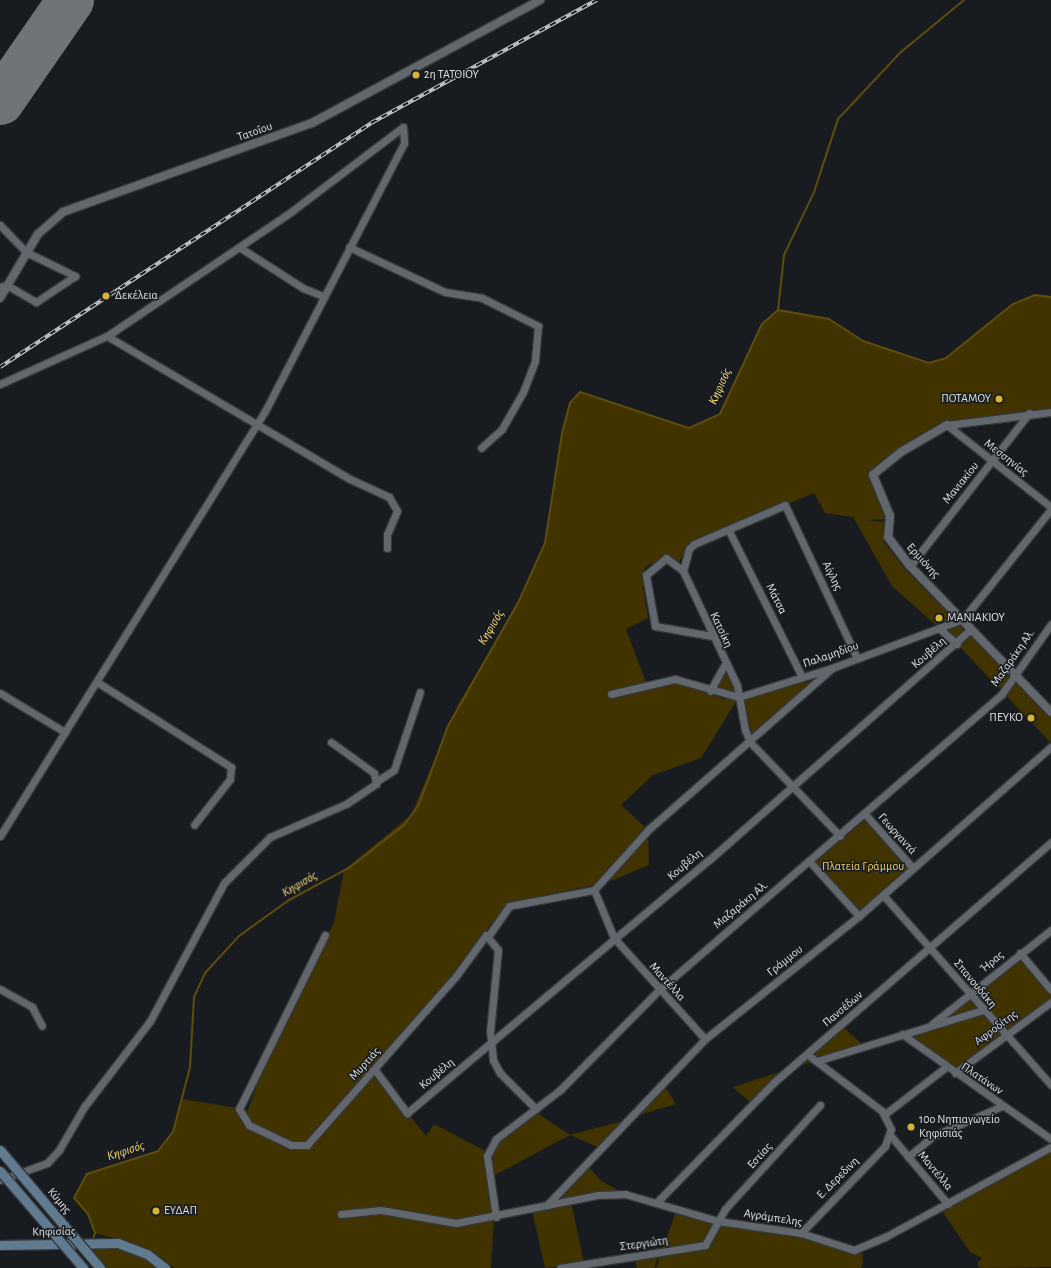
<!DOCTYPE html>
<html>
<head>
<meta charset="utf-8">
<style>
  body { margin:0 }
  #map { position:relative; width:1051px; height:1268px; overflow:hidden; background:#181c20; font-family:"Alegreya Sans",sans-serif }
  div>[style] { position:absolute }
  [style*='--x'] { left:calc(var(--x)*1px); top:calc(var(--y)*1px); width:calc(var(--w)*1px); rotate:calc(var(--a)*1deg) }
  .green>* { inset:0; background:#403300 }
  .stream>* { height:2px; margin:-1px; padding:0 1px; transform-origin:1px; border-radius:1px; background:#5f4d0b }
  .runway>* { height:47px; margin:-23.5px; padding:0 23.5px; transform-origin:23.5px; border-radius:23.5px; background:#707477 }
  .roads { filter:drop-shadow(1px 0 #34373a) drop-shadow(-1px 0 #34373a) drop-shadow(0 1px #34373a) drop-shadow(0 -1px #34373a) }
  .minor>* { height:7px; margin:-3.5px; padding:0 3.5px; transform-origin:3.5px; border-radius:3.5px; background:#61676c }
  .tertiary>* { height:8px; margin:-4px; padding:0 4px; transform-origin:4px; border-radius:4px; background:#61676c }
  .secondary>* { height:9px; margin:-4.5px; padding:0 4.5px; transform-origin:4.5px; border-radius:4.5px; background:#607a8f }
  .rail>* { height:3.5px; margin-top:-1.75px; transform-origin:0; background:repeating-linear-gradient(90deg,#181c20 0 6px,#c8cbce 0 12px); box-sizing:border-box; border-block:1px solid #c8cbce }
  .bridges { filter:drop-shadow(1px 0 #34373a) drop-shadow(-1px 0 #34373a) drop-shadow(0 1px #34373a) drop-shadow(0 -1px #34373a) }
  .secondary-bridge>* { height:9px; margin:-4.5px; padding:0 4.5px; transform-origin:4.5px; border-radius:4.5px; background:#607a8f }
  .dots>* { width:11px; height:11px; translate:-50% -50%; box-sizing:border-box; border:2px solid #181c20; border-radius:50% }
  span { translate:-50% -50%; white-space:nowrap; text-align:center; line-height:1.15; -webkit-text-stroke:3px #181c20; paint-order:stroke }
  .poi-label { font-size:12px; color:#dee1e4 }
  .left { translate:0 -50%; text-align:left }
  .right { translate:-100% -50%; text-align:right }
  .street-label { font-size:12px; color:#dee1e4 }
  .park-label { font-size:12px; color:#f1d063 }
  .water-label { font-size:13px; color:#ffde72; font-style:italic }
</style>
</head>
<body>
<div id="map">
  <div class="green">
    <i style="clip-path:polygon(1035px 295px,1051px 297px,1051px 412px,943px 424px,872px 470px,869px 477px,888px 519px,868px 520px,884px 522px,884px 542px,904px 568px,1051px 718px,1051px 743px,957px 644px,892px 586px,853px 517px,825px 513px,814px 493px,688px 546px,679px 562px,666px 557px,645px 567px,643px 587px,648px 618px,626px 629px,647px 685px,684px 682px,723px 699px,738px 697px,712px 689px,726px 665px,739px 697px,820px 679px,750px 742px,739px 697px,701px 758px,653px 775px,621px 805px,648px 830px,649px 865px,608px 882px,624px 858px,594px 885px,508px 903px,375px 1072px,426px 1136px,434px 1124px,485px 1151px,494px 1217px,491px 1268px,175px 1268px,138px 1245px,95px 1233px,88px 1214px,74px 1198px,87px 1174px,158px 1151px,173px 1132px,183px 1099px,248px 1110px,263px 1068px,334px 923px,344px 870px,411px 815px,458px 705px,519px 601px,545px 543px,562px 433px,570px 403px,580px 392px,689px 428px,720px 414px,762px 324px,778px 310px,829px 319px,863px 341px,929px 363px,946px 358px,1013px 304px)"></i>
    <i style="clip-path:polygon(866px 819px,913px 868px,859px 916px,814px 863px)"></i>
    <i style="clip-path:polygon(1020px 953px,1046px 984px,1051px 983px,1051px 1002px,955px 1073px,908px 1038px)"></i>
    <i style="clip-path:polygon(841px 1025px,864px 1046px,789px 1069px,752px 1104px,733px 1087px,789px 1069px)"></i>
    <i style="clip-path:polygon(663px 1084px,676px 1104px,632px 1117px)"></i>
    <i style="clip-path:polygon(537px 1113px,570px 1135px,630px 1119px,602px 1149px,570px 1135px,493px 1176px,492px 1148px)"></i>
    <i style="clip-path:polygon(1051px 1151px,1051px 1267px,980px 1268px,977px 1264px,982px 1258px,970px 1252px,942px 1211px)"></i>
    <i style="clip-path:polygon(587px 1165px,600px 1180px,625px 1194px,571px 1202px,584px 1263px,545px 1268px,532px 1210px,548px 1206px)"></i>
    <i style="clip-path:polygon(675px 1214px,723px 1226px,804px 1236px,846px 1253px,862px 1252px,863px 1264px,860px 1268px,656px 1268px)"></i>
    <i style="clip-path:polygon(85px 1244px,109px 1245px,135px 1252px,158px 1268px,105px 1268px)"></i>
    <i style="clip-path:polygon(658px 1256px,654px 1268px,637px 1268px,635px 1260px)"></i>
  </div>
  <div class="stream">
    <i style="--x:778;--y:310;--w:55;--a:-83.8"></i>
    <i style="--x:784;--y:255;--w:70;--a:-64.5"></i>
    <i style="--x:814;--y:192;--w:77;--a:-71.8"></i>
    <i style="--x:838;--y:119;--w:92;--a:-46.8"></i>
    <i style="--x:901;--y:52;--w:82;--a:-39.5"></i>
    <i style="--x:92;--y:1241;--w:9;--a:-69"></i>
    <i style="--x:95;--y:1233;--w:20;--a:-110"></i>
    <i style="--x:88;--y:1214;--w:21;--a:-131"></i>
    <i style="--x:74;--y:1198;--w:27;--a:-62"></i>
    <i style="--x:87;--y:1174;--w:75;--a:-17.9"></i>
    <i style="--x:158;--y:1151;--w:24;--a:-52"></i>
    <i style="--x:173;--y:1132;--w:67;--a:-75.3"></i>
    <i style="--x:190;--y:1067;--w:70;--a:-86.7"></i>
    <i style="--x:194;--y:997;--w:26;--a:-65"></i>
    <i style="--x:205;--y:973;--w:50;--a:-47.4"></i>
    <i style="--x:239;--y:936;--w:62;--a:-35.8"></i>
    <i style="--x:289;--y:900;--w:68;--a:-28.1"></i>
    <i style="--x:349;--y:868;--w:70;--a:-38"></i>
    <i style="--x:404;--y:825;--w:26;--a:-54"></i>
    <i style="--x:419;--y:804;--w:83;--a:-69.6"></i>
    <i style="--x:448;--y:726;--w:144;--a:-60.4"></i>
    <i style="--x:519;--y:601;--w:64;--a:-65.9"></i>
    <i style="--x:545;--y:543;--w:111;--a:-81.2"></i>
    <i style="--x:562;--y:433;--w:31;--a:-75"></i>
    <i style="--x:570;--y:403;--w:15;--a:-48"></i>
    <i style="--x:580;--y:392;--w:115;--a:18.3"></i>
    <i style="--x:689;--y:428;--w:34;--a:-24"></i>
    <i style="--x:720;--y:414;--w:99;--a:-65"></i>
    <i style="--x:762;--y:324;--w:21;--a:-41"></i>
    <i style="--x:778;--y:310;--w:52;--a:10"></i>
    <i style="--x:829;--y:319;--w:40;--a:32.9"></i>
    <i style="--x:863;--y:341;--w:70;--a:18.4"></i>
    <i style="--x:929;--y:363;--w:18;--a:-16"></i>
    <i style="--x:946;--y:358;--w:86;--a:-38.9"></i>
    <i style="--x:1013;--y:304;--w:24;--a:-22"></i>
    <i style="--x:1035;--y:295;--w:16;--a:7"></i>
  </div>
  <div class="runway">
    <i style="--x:0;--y:101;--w:123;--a:-55.3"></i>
  </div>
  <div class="roads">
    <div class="minor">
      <i style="--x:0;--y:225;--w:37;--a:46"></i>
      <i style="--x:26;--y:252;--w:55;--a:26.1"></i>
      <i style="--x:75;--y:276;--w:47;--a:146.3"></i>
      <i style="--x:36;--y:302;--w:34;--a:-150"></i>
      <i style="--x:6;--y:285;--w:6;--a:162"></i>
      <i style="--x:239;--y:247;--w:76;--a:32.6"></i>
      <i style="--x:303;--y:288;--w:22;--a:22"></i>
      <i style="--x:349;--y:247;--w:106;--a:25.1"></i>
      <i style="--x:445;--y:292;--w:37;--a:9"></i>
      <i style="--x:482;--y:298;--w:63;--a:26.6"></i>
      <i style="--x:538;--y:326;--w:35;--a:95"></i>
      <i style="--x:535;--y:361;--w:33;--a:111"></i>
      <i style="--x:523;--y:392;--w:43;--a:119.6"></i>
      <i style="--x:502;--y:429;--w:28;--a:138"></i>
      <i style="--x:107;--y:336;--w:282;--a:30.5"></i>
      <i style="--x:350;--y:479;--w:43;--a:24.8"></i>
      <i style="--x:389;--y:497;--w:16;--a:60"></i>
      <i style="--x:397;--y:511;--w:25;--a:113"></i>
      <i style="--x:387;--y:534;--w:14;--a:90"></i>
      <i style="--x:0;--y:384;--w:117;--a:-24.2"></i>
      <i style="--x:107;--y:336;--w:223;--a:-34"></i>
      <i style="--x:292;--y:211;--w:139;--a:-37.1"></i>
      <i style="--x:403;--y:127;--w:16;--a:86"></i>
      <i style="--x:404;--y:143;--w:302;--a:117.4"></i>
      <i style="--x:265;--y:411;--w:501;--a:121.94"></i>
      <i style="--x:947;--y:425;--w:132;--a:38.3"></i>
      <i style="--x:947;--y:425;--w:105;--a:-7.1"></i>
      <i style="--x:729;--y:531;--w:163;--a:63.4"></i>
      <i style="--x:910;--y:566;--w:194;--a:-52.1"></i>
      <i style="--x:683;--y:571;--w:126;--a:64.7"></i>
      <i style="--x:737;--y:685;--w:46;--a:79.9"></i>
      <i style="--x:745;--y:730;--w:13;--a:67"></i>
      <i style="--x:750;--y:742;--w:130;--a:46.2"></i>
      <i style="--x:939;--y:628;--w:24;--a:42"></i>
      <i style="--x:712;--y:636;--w:58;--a:-170"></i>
      <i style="--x:655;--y:626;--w:52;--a:-100"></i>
      <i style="--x:646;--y:575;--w:26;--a:-40"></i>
      <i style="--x:666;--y:558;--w:21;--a:37"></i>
      <i style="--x:683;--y:571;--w:23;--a:-75"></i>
      <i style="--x:689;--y:549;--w:7;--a:-45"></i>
      <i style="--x:694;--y:544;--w:99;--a:-23.2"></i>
      <i style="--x:785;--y:505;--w:169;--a:64.8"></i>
      <i style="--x:97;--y:682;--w:159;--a:32.4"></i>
      <i style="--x:231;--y:767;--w:12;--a:95"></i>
      <i style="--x:230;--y:779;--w:58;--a:128"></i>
      <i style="--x:710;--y:691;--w:31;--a:-61"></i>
      <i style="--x:0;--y:693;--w:76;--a:31"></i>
      <i style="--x:611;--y:694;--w:66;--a:-13.2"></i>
      <i style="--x:675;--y:679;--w:66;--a:15.7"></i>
      <i style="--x:739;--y:697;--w:97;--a:-17.3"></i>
      <i style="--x:832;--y:668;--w:140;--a:-20.5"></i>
      <i style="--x:963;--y:619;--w:141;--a:-51.3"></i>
      <i style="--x:377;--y:781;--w:20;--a:-33"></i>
      <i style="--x:394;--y:770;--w:82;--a:-71.6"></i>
      <i style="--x:865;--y:814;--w:72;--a:48.4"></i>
      <i style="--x:810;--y:862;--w:73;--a:47.8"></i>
      <i style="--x:883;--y:895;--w:254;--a:48.5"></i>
      <i style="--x:325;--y:935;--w:194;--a:116.3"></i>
      <i style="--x:239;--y:1109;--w:19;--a:58"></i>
      <i style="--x:249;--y:1125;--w:47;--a:25.5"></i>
      <i style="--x:291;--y:1145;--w:16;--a:0"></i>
      <i style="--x:307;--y:1145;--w:225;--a:-48.6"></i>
      <i style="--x:456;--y:976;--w:51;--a:-53.8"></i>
      <i style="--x:486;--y:935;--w:19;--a:51"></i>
      <i style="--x:498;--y:950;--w:81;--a:95.6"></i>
      <i style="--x:490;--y:1031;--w:29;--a:84"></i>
      <i style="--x:493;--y:1060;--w:15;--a:62"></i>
      <i style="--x:500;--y:1073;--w:51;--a:45"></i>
      <i style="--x:489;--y:935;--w:35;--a:-55"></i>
      <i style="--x:509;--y:906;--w:86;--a:-10.7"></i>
      <i style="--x:1020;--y:953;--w:48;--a:50"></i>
      <i style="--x:0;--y:989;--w:37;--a:29"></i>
      <i style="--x:32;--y:1007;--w:21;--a:62"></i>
      <i style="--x:932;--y:1024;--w:152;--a:-38.3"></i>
      <i style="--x:902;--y:1034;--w:182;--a:35.2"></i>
      <i style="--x:705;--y:1039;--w:136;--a:-132"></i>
      <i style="--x:614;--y:938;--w:52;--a:-112.6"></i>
      <i style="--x:594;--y:890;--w:82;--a:-48"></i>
      <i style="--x:649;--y:829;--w:244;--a:-41.3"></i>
      <i style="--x:817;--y:1061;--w:174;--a:-17.1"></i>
      <i style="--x:375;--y:1070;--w:54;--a:53.3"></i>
      <i style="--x:407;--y:1113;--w:394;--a:-40"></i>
      <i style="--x:709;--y:860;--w:349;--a:-41.4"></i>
      <i style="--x:955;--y:1073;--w:119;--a:-36.5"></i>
      <i style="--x:885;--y:1114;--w:77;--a:-37.6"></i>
      <i style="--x:890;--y:1135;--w:90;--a:50"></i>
      <i style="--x:908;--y:1157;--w:33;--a:-40"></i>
      <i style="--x:933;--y:1136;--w:75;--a:-23.5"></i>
      <i style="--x:0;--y:1180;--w:50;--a:-19.9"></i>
      <i style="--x:47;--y:1163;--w:18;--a:-47"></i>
      <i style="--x:59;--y:1150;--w:50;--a:-59.8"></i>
      <i style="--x:84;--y:1107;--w:108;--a:-52.5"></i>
      <i style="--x:150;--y:1021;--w:157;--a:-61.8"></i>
      <i style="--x:224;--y:883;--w:65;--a:-45"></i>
      <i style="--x:270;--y:837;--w:83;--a:-23.5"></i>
      <i style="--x:346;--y:804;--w:36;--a:-34"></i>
      <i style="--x:376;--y:784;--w:11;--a:-100"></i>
      <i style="--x:374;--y:773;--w:53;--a:-144.2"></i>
      <i style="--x:657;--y:1202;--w:166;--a:-45.7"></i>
      <i style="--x:773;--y:1083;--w:368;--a:-40.9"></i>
      <i style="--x:547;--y:1205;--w:229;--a:-46.4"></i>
      <i style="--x:705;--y:1039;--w:197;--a:-38.6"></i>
      <i style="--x:859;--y:916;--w:256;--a:-41.4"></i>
      <i style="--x:341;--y:1214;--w:40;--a:-5.7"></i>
      <i style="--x:381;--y:1210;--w:76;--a:9.8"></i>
      <i style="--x:456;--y:1223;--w:145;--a:-11.2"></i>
      <i style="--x:598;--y:1195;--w:27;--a:-2"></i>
      <i style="--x:625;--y:1194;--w:97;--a:16.2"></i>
      <i style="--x:718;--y:1221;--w:84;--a:8.2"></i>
      <i style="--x:801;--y:1233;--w:56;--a:17.8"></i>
      <i style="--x:854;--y:1250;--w:34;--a:-23"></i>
      <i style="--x:885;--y:1237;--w:189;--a:-28.5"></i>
      <i style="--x:496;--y:1217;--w:62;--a:-98.4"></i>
      <i style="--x:487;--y:1156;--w:19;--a:-62"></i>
      <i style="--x:496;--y:1139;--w:81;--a:-37.4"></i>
      <i style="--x:560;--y:1090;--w:141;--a:-45.3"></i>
      <i style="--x:659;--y:990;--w:452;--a:-40.8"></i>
      <i style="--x:1001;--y:695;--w:87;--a:-54.8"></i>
      <i style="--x:801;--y:1233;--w:121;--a:-46"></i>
      <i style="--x:885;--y:1146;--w:18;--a:-71"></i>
      <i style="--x:891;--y:1129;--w:20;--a:-117"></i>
      <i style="--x:882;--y:1111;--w:94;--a:-142.8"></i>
      <i style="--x:560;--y:1268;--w:147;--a:-9"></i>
      <i style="--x:705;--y:1245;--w:41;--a:-60.9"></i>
      <i style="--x:725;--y:1209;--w:141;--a:-47.6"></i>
    </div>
    <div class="tertiary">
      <i style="--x:0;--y:298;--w:74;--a:-59.3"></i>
      <i style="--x:38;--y:234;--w:33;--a:-41"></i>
      <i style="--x:63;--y:212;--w:264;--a:-19.7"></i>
      <i style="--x:312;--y:123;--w:259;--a:-28.3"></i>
      <i style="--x:947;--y:425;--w:53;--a:149.6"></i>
      <i style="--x:901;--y:452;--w:36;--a:141"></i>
      <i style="--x:873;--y:475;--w:44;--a:67.5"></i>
      <i style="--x:890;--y:516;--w:21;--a:95"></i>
      <i style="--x:888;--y:537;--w:36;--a:53"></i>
      <i style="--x:910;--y:566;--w:203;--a:46"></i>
    </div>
    <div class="secondary">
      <i style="--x:0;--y:1245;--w:118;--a:-1"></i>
      <i style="--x:118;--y:1243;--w:31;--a:21"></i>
      <i style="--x:147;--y:1254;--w:23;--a:38"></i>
    </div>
  </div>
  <div class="rail">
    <i style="--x:0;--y:367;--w:444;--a:-33.3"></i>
    <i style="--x:371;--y:123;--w:257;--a:-28.6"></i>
  </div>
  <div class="bridges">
    <div class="secondary-bridge">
      <i style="--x:0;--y:1150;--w:155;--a:49.7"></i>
      <i style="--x:0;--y:1171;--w:128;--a:49.4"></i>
    </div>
  </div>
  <div class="dots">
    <i style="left:416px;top:75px;background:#d8b434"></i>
    <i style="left:106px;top:296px;background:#d8b434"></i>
    <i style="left:999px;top:399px;background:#d8b434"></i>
    <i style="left:939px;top:618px;background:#d8b434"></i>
    <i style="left:1031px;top:718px;background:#d8b434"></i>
    <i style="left:911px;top:1127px;background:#d8b434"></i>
    <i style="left:156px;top:1211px;background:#d8b434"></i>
  </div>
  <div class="poi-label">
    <span class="left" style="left:424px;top:75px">2η ΤΑΤΟΙΟΥ</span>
    <span class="left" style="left:115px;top:296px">Δεκέλεια</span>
    <span class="right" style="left:991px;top:399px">ΠΟΤΑΜΟΥ</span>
    <span class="left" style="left:947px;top:618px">ΜΑΝΙΑΚΙΟΥ</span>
    <span class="right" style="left:1023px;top:718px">ΠΕΥΚΟ</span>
    <span class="left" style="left:919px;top:1127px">10ο Νηπιαγωγείο<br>Κηφισιάς</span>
    <span class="left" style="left:164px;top:1211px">ΕΥΔΑΠ</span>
  </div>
  <div class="street-label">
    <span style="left:255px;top:132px;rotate:-19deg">Τατοΐου</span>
    <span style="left:1006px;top:458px;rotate:38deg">Μεσσηνίας</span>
    <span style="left:961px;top:483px;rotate:-51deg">Μανιακίου</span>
    <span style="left:923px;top:561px;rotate:47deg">Ερμιόνης</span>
    <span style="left:832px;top:576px;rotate:64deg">Αίγλης</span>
    <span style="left:776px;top:599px;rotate:63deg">Μάτσα</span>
    <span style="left:721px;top:630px;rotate:65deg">Κατσίκη</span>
    <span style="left:929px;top:653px;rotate:-41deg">Κουβέλη</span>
    <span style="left:831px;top:655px;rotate:-19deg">Παλαμηδίου</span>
    <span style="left:1013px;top:658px;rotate:-55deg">Μαζαράκη Αλ.</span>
    <span style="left:897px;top:834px;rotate:48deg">Γεωργαντά</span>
    <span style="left:685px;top:865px;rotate:-40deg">Κουβέλη</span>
    <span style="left:741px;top:905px;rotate:-40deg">Μαζαράκη Αλ.</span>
    <span style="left:785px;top:961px;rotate:-39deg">Γράμμου</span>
    <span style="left:992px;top:962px;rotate:-39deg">Ήρας</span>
    <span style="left:667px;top:982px;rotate:48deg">Μαντέλλα</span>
    <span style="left:975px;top:984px;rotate:50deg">Σπανουδάκη</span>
    <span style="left:843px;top:1009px;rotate:-40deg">Πανσέδων</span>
    <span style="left:996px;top:1028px;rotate:-37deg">Αφροδίτης</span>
    <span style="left:365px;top:1064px;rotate:-48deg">Μυρτιάς</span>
    <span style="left:437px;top:1074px;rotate:-40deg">Κουβέλη</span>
    <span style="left:982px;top:1079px;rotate:34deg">Πλατάνων</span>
    <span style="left:760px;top:1156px;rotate:-48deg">Εστίας</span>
    <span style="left:935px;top:1171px;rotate:50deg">Μαντέλλα</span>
    <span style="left:838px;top:1178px;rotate:-45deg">Ε. Δερεδινη</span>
    <span style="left:59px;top:1201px;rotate:50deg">Κύμης</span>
    <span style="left:773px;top:1218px;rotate:9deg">Αγράμπελης</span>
    <span style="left:54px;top:1232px;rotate:-1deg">Κηφισίας</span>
    <span style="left:644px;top:1244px;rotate:-8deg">Στεργιώτη</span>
  </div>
  <div class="park-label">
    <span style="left:863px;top:867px">Πλατεία Γράμμου</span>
  </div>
  <div class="water-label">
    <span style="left:721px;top:387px;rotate:-66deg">Κηφισός</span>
    <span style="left:492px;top:628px;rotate:-59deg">Κηφισός</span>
    <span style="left:300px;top:885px;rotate:-30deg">Κηφισός</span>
    <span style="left:126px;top:1152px;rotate:-18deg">Κηφισός</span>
  </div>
</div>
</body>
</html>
